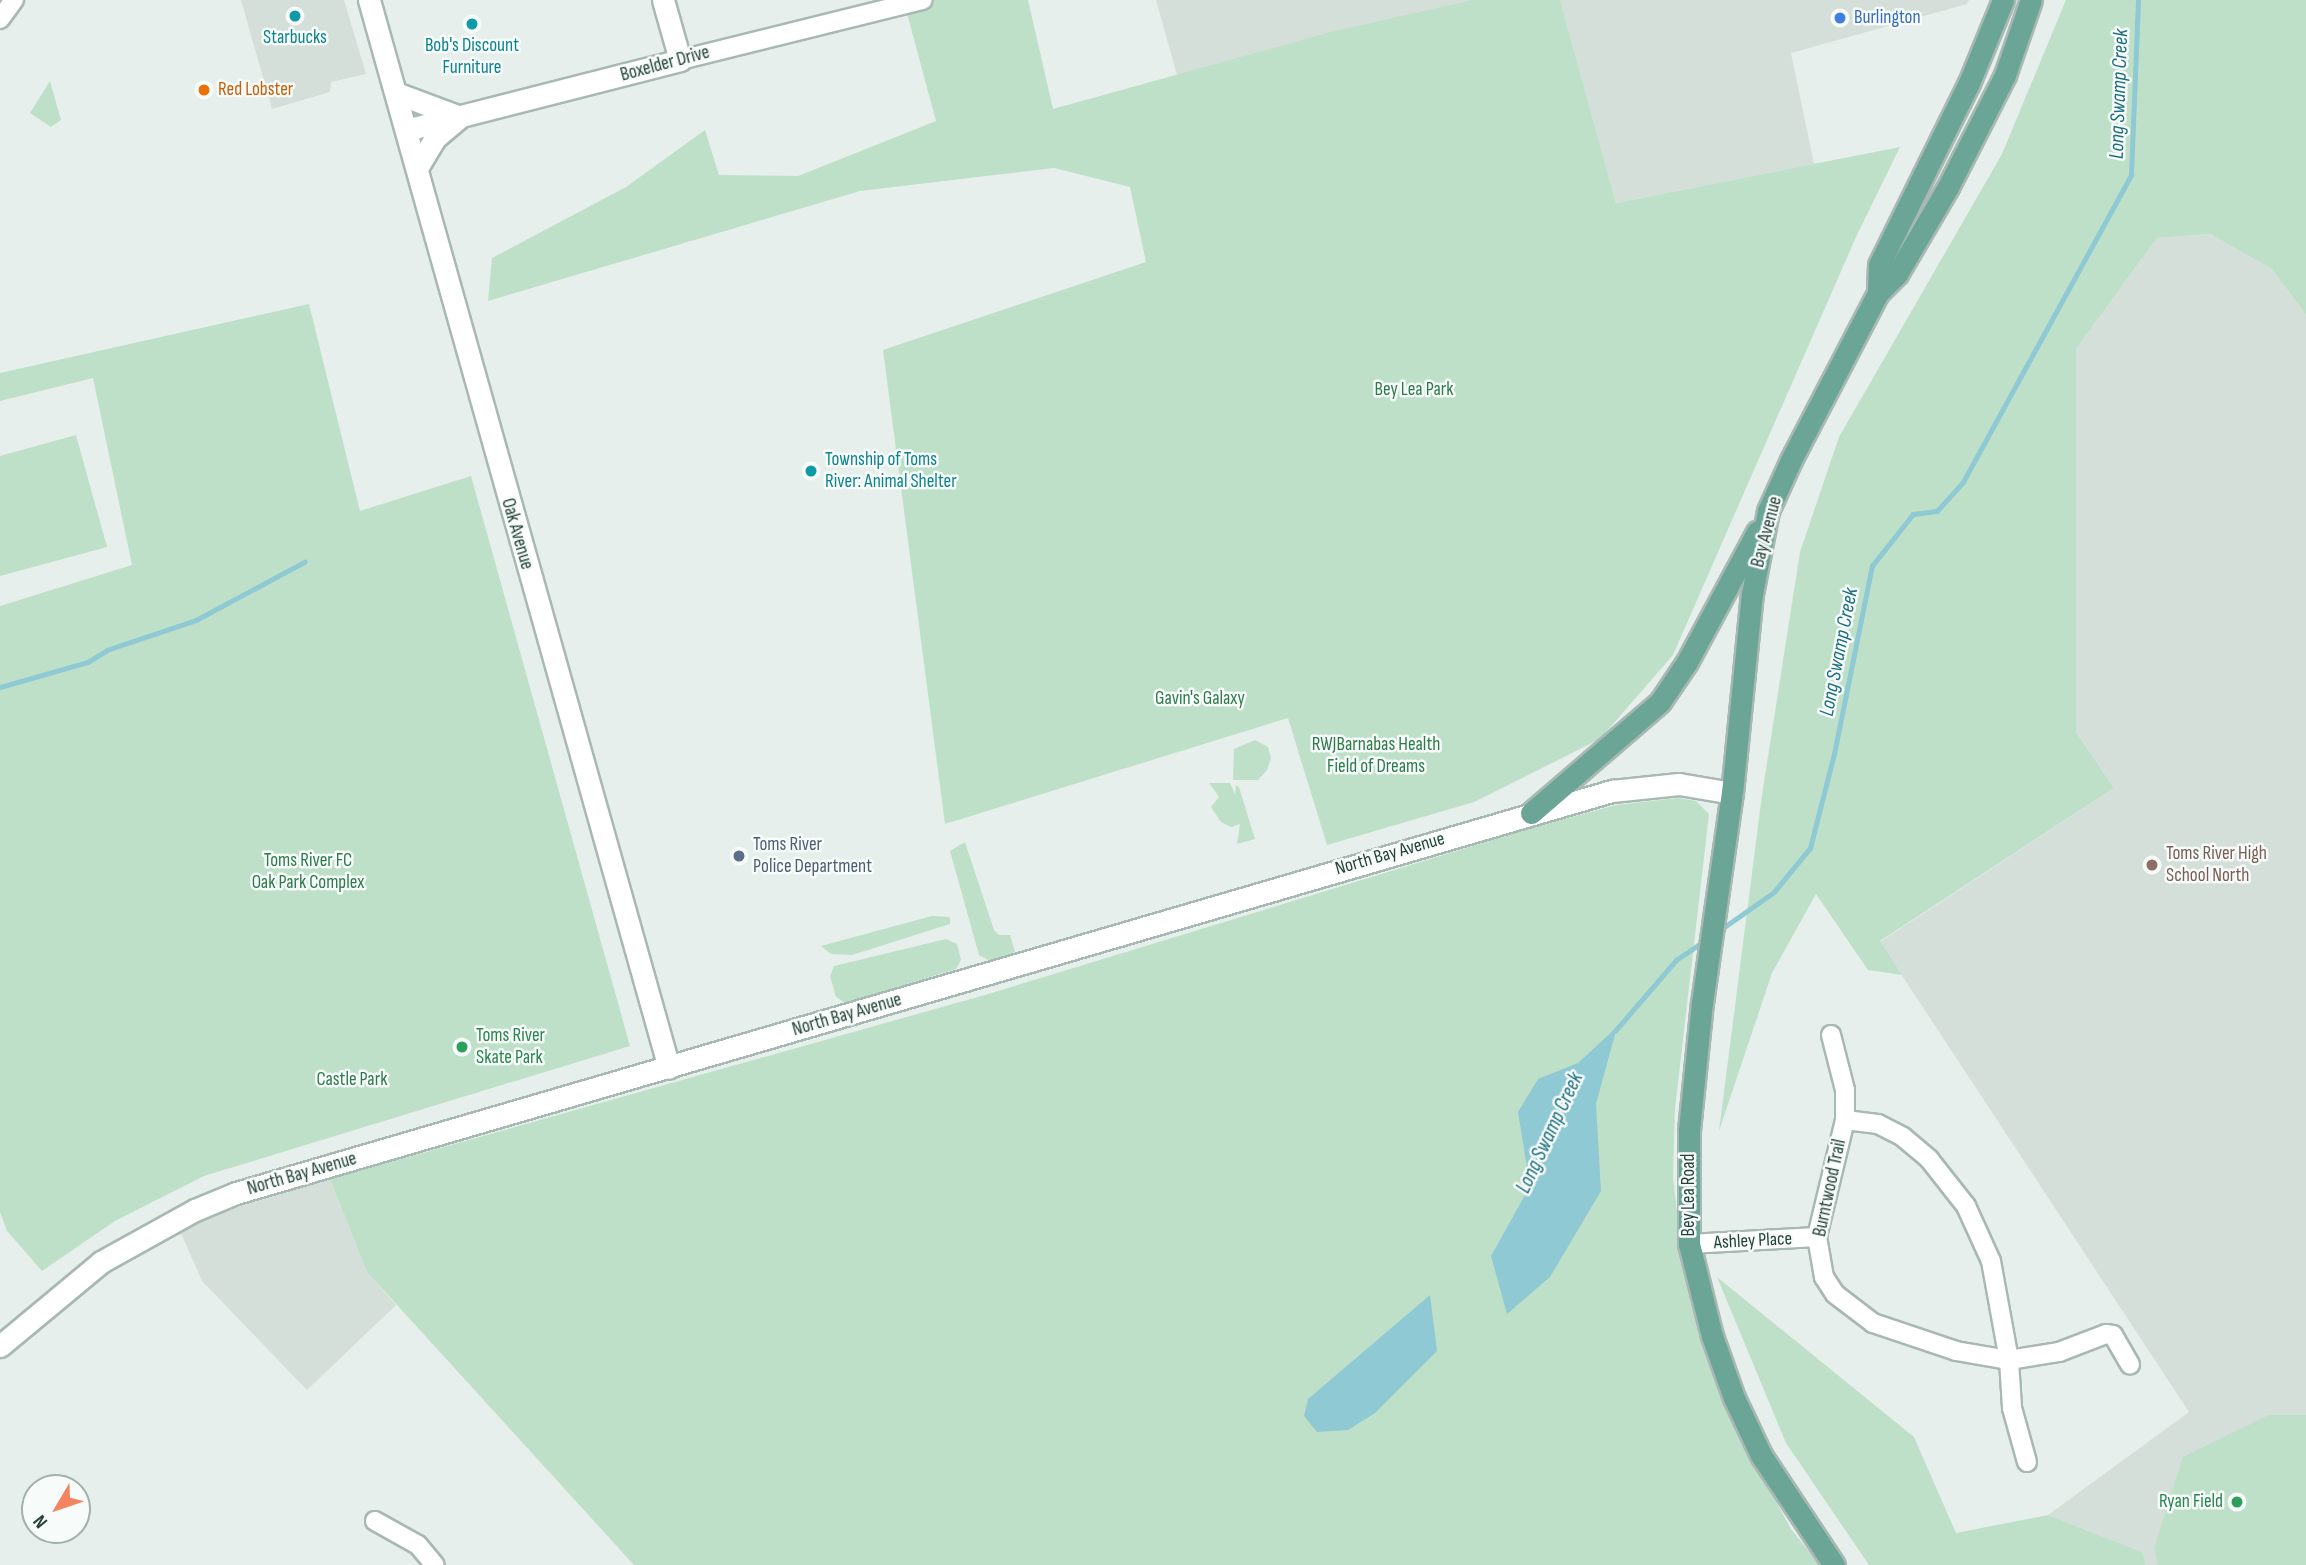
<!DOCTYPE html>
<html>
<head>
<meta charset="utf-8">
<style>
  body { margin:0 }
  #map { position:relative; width:2306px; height:1565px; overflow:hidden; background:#e6efeb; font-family:"Sofia Sans Condensed",sans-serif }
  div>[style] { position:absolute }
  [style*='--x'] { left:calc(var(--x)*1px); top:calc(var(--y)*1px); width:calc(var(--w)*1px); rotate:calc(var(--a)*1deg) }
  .built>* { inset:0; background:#d4dfda }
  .green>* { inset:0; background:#bfe0c8 }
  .water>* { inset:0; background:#8ec9d4 }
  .stream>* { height:4.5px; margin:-2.25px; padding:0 2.25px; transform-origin:2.25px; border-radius:2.25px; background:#8ec9d4 }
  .roads { filter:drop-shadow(2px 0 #a8b8b2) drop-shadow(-2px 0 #a8b8b2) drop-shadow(0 2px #a8b8b2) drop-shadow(0 -2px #a8b8b2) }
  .minor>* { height:18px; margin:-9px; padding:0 9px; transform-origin:9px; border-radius:9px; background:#fff }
  .tertiary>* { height:21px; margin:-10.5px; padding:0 10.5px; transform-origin:10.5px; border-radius:10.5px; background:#fff }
  .primary>* { height:21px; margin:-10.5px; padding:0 10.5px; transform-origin:10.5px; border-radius:10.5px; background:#6aa596 }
  .dots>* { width:19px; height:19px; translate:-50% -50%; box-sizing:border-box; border:4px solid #f7fbf9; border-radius:50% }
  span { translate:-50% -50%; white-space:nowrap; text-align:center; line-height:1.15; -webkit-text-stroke:5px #f7fbf9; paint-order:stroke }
  .shop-label { font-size:19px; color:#366cbe }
  .left { translate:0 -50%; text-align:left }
  .culture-label { font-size:19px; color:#0d838f }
  .street-label { font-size:19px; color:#24423a }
  .food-label { font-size:19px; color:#c56008 }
  .park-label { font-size:19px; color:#2d7a4b }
  .service-label { font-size:19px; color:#4e5e75 }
  .education-label { font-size:19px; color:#785e54 }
  .leisure-label { font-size:19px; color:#27864d }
  .right { translate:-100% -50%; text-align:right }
  .water-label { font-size:21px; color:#1c6f80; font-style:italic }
  .north { position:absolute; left:21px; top:1474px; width:70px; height:70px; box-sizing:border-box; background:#f7fbf9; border:2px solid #a3b1ad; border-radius:50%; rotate:231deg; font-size:19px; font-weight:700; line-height:28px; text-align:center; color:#24423a }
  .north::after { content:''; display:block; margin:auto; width:24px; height:32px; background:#f4845f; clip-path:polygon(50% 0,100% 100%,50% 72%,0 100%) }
</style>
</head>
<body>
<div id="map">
  <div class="built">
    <i style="clip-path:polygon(241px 0,344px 0,366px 74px,331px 82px,330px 92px,272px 109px)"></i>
    <i style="clip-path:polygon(1156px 0,1472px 0,1177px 75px)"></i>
    <i style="clip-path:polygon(1560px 0,1969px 0,1967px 4px,1791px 53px,1814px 164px,1616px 203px)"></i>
    <i style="clip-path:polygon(2210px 234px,2272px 269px,2306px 315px,2306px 1565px,2146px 1565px,2142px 1552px,2048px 1515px,2189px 1412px,1880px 942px,2114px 788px,2076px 732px,2076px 349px,2157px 238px)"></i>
    <i style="clip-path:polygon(330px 1179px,367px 1272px,396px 1305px,307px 1390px,202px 1281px,180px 1231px,225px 1211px)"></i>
  </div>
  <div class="green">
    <i style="clip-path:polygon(933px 0,1028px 0,1053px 109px,1331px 32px,1472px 0,1560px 0,1616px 203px,1900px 147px,1856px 237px,1673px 655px,1600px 739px,1474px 802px,1327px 845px,1288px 718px,945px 824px,883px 350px,1146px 262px,1130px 187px,1054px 168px,860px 191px,488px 301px,492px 258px,626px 187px,705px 130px,719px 175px,798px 176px,936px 121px,905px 6px)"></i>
    <i style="clip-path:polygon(2066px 0,2306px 0,2306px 315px,2272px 269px,2210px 234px,2157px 238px,2076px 349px,2076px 732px,2114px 788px,1880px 941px,1902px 975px,1868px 970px,1816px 894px,1772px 973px,1719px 1131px,1762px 795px,1800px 552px,1839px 437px,2002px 154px)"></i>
    <i style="clip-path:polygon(50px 81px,61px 120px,51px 127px,30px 113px)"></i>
    <i style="clip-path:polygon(309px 304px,360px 511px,471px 476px,630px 1046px,204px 1176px,115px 1221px,42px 1271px,7px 1231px,0 1212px,0 606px,132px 565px,93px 378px,0 401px,0 373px)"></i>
    <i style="clip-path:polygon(76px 435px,107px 547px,0 576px,0 456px)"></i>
    <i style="clip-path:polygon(1255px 740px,1268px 747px,1271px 758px,1267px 770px,1258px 780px,1233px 780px,1234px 749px)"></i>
    <i style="clip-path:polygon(1209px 783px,1230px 783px,1235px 794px,1236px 785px,1239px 787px,1255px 839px,1237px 844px,1240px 824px,1231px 827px,1221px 822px,1211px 807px,1219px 797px)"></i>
    <i style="clip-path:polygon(1678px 798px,1696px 801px,1709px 814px,1675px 1109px,1673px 1177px,1681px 1246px,1701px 1339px,1723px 1403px,1791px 1529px,1820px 1565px,634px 1565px,367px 1272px,330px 1179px,985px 995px,1532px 828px,1616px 805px)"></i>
    <i style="clip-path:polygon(965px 842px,994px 930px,999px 935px,1010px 935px,1015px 952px,990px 961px,979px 955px,950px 851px)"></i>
    <i style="clip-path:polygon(932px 916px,950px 917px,950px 924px,852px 955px,831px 954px,821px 946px)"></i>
    <i style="clip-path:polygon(946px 939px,957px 944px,961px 960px,956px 969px,845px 1003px,836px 997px,830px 976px,834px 966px)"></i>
    <i style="clip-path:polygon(1717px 1277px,1914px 1437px,1956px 1533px,2048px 1515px,2142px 1552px,2146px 1565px,1869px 1565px,1786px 1443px)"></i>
    <i style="clip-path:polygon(2269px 1415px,2306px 1415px,2306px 1565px,2158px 1565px,2154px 1548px,2183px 1457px)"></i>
  </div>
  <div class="water">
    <i style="clip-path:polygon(1617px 1027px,1596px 1104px,1601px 1191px,1550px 1277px,1507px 1314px,1491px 1256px,1530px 1186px,1518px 1112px,1538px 1079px,1578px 1063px)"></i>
    <i style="clip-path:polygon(1430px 1295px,1437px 1351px,1375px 1413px,1348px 1430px,1317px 1432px,1304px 1416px,1308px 1399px)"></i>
  </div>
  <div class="stream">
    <i style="--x:0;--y:687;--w:91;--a:-15.9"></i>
    <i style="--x:88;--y:662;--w:22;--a:-32"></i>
    <i style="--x:107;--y:650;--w:94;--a:-18.6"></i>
    <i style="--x:196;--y:620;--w:123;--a:-28.2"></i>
    <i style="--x:1720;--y:930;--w:66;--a:-35.1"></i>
    <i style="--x:1774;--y:892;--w:57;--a:-50.7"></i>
    <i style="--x:1810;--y:848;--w:97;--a:-75.7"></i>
    <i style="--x:1834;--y:754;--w:192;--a:-78.6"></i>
    <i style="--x:1872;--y:566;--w:66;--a:-51.7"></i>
    <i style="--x:1913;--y:514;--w:24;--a:-7"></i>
    <i style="--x:1937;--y:511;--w:39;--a:-48"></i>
    <i style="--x:1963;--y:482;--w:350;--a:-61.3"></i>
    <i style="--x:2131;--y:175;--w:175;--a:-87.7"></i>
    <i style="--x:1615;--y:1031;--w:94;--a:-49.3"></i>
    <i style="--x:1676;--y:960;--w:34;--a:-34"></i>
  </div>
  <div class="roads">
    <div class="minor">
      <i style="--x:0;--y:19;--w:24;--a:-54"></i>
      <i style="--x:680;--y:60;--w:250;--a:-13.9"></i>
      <i style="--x:1831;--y:1035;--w:57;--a:75.7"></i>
      <i style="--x:1845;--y:1090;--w:30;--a:90"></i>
      <i style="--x:1845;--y:1120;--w:120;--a:103.5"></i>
      <i style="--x:1817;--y:1237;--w:41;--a:80.1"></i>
      <i style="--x:1824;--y:1277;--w:20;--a:57"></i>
      <i style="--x:1835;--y:1294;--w:48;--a:37.3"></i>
      <i style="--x:1873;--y:1323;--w:88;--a:18.6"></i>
      <i style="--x:1956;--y:1351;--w:54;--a:9.6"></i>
      <i style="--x:2009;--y:1360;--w:51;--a:-9.1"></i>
      <i style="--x:2059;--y:1352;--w:50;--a:-21"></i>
      <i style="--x:2106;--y:1334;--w:7;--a:8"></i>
      <i style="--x:2113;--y:1335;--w:34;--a:60"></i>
      <i style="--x:1845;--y:1120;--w:33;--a:7"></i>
      <i style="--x:1878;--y:1124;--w:28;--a:27"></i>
      <i style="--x:1903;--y:1137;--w:34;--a:40"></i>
      <i style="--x:1929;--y:1159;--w:60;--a:51.8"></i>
      <i style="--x:1966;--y:1206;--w:60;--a:65.6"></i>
      <i style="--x:1991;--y:1261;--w:101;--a:79.7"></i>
      <i style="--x:2009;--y:1360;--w:48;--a:86.4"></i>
      <i style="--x:2012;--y:1408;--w:56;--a:74.5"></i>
      <i style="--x:1689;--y:1244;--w:128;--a:-3.1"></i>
      <i style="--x:375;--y:1521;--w:49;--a:29.2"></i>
      <i style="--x:418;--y:1545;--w:26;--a:50"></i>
    </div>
    <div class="tertiary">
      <i style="--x:369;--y:0;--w:1109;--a:74.31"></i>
      <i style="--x:396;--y:93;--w:68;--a:20.6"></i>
      <i style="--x:460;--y:117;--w:33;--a:140"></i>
      <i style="--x:435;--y:138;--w:35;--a:121"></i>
      <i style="--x:406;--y:130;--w:283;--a:-14.3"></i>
      <i style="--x:680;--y:60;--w:62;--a:-105.8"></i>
      <i style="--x:0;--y:1346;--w:131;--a:-39.7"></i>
      <i style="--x:101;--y:1262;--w:107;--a:-29"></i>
      <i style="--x:195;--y:1210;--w:44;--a:-22.5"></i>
      <i style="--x:236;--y:1193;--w:1434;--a:-16.29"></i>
      <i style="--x:1612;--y:791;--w:67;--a:-6"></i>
      <i style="--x:1679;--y:784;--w:54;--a:9.6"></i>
    </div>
    <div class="primary">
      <i style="--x:1878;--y:293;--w:28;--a:-88"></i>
      <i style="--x:1879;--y:265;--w:203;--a:-63.7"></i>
      <i style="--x:1969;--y:83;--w:90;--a:-67.7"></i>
      <i style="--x:1531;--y:813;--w:170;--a:-40.7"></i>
      <i style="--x:1660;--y:702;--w:48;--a:-56"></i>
      <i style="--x:1687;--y:662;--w:148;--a:-61.7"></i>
      <i style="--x:1834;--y:1565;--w:132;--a:-123.6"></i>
      <i style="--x:1761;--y:1455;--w:63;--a:-115.3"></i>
      <i style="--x:1734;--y:1398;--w:66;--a:-109.5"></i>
      <i style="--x:1712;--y:1336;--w:95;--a:-104"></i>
      <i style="--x:1689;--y:1244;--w:114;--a:-90"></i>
      <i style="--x:1689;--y:1130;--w:128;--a:-84.2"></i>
      <i style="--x:1702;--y:1003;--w:212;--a:-81.9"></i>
      <i style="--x:1732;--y:793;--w:200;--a:-84.3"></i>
      <i style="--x:1752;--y:594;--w:85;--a:-79.1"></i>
      <i style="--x:1768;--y:511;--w:56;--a:-65.7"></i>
      <i style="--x:1791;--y:460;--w:188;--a:-62.5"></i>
      <i style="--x:1878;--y:293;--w:27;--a:-45"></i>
      <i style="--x:1897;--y:274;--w:101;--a:-59.6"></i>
      <i style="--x:1948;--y:187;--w:126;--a:-63"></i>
      <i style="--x:2005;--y:75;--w:79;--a:-70.9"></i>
    </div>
  </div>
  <div class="dots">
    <i style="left:295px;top:16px;background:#0f9aa8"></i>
    <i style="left:1840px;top:18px;background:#3f7fe0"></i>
    <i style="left:472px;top:24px;background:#0f9aa8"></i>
    <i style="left:204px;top:90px;background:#e8710a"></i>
    <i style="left:811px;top:471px;background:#0f9aa8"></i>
    <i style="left:739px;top:856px;background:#5c6f8a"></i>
    <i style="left:2152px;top:865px;background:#8d6e63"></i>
    <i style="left:462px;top:1047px;background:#2e9e5b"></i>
    <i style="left:2237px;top:1502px;background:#2e9e5b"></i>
  </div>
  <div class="shop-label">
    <span class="left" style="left:1854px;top:18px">Burlington</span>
  </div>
  <div class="culture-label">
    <span style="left:295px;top:38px">Starbucks</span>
    <span style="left:472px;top:57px">Bob's Discount<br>Furniture</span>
    <span class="left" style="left:825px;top:471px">Township of Toms<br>River: Animal Shelter</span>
  </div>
  <div class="street-label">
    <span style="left:665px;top:64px;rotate:-15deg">Boxelder Drive</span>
    <span style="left:1767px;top:532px;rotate:-75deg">Bay Avenue</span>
    <span style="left:517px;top:534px;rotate:74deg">Oak Avenue</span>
    <span style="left:1390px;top:854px;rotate:-16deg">North Bay Avenue</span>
    <span style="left:847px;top:1015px;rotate:-16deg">North Bay Avenue</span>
    <span style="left:302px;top:1174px;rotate:-16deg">North Bay Avenue</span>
    <span style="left:1830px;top:1188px;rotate:-78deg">Burntwood Trail</span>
    <span style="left:1689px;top:1195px;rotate:-90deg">Bey Lea Road</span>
    <span style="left:1753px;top:1241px;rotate:-3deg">Ashley Place</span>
  </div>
  <div class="food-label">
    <span class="left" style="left:218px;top:90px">Red Lobster</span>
  </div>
  <div class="park-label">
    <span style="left:1414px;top:390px">Bey Lea Park</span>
    <span style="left:1200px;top:699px">Gavin's Galaxy</span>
    <span style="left:1376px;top:756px">RWJBarnabas Health<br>Field of Dreams</span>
    <span style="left:308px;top:872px">Toms River FC<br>Oak Park Complex</span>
    <span style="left:352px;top:1080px">Castle Park</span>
  </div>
  <div class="service-label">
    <span class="left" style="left:753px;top:856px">Toms River<br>Police Department</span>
  </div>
  <div class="education-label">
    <span class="left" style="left:2166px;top:865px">Toms River High<br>School North</span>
  </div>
  <div class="leisure-label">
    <span class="left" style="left:476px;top:1047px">Toms River<br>Skate Park</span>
    <span class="right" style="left:2223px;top:1502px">Ryan Field</span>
  </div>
  <div class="water-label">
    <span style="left:2119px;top:94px;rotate:-88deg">Long Swamp Creek</span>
    <span style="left:1839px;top:652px;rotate:-79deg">Long Swamp Creek</span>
    <span style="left:1550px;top:1133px;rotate:-65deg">Long Swamp Creek</span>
  </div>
  <div class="north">N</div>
</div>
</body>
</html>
